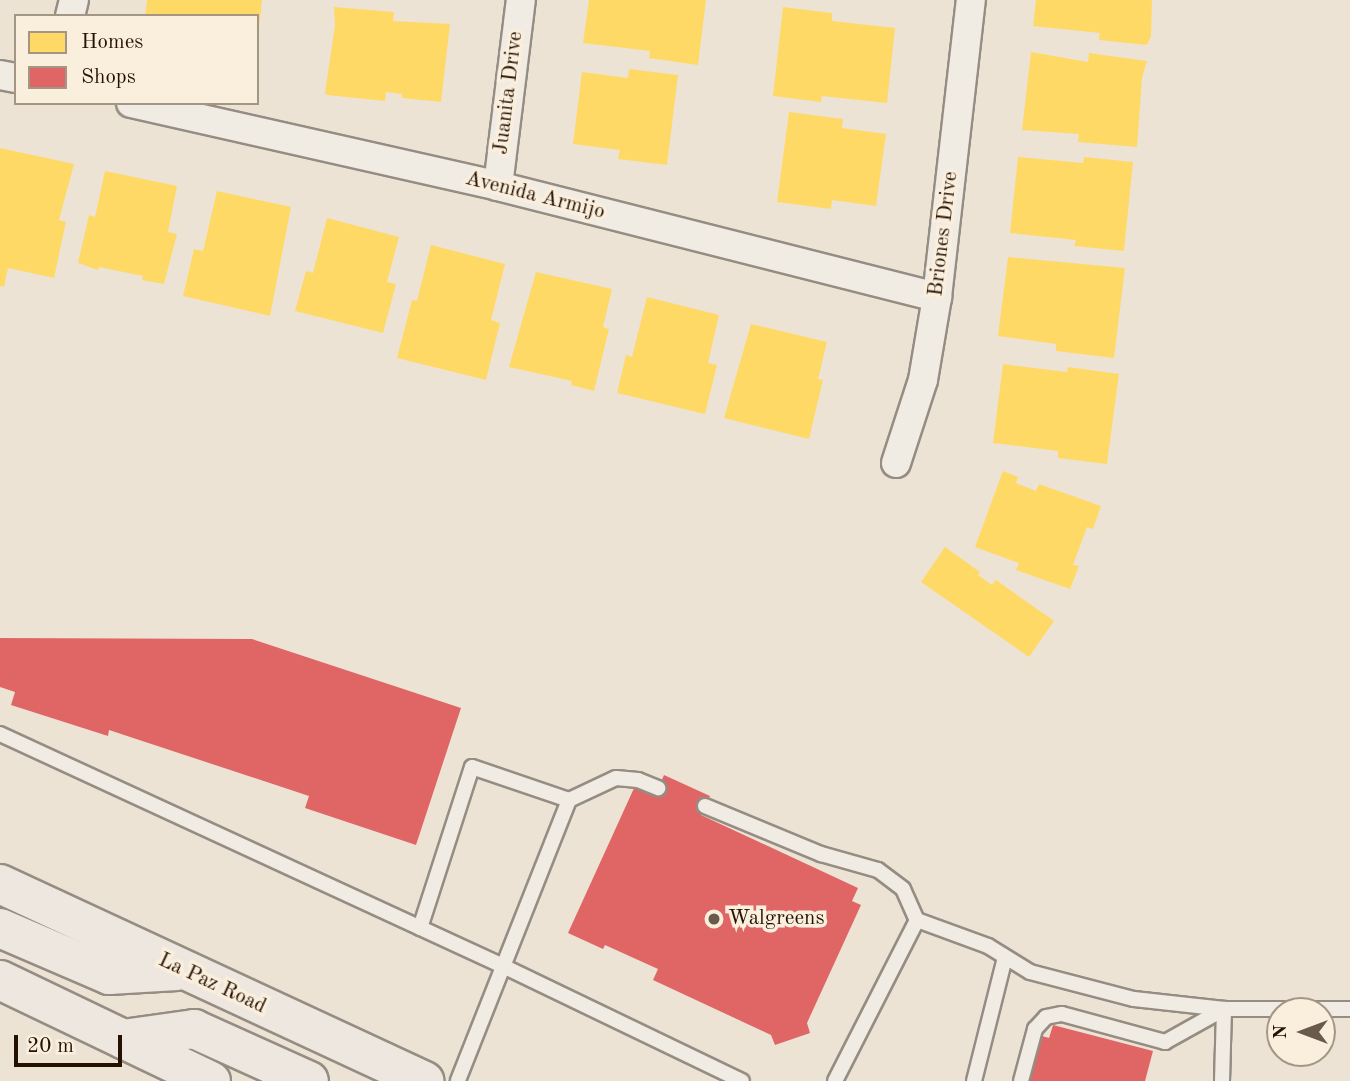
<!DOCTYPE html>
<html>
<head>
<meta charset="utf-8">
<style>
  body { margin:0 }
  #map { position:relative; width:1350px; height:1081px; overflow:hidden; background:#ede3d5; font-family:"Old Standard TT",serif }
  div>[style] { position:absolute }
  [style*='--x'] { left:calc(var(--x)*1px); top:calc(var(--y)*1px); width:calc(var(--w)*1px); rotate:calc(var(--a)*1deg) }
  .homes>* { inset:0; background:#ffd966 }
  .shops>* { inset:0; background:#e06666 }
  .roads { filter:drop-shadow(2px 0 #958d83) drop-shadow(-2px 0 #958d83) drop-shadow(0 2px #958d83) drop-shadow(0 -2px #958d83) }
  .service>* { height:14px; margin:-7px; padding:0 7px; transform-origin:7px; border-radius:7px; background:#f0ebe3 }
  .minor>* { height:28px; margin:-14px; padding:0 14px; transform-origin:14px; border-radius:14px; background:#f0ebe3 }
  .primary>* { height:38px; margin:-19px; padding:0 19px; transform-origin:19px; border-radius:19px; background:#eee7df }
  .dots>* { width:19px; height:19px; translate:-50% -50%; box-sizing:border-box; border:4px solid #faeedd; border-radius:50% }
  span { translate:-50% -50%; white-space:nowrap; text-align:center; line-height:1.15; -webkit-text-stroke:7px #faeedd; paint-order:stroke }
  .street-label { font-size:21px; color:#241101 }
  .poi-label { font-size:21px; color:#241101 }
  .left { translate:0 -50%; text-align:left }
  .legend { position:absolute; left:14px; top:14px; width:245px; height:91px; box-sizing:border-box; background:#faeedd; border:2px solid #a49685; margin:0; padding:9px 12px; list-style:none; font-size:21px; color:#241101 }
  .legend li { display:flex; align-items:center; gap:14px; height:35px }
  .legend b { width:35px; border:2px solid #a49685 }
  .north { position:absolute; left:1266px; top:997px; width:70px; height:70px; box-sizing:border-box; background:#faeedd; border:2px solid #a49685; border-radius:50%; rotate:270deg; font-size:19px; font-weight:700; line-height:28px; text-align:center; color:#241101 }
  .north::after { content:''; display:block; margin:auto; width:24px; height:32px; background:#6a5a4b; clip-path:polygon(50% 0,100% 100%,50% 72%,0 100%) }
  .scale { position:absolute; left:14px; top:1035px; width:108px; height:32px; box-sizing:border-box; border:4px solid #241101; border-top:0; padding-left:9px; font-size:21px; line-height:24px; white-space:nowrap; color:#241101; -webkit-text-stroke:5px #faeedd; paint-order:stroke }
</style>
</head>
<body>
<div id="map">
  <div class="homes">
    <i style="clip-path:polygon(147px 0,262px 0,259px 28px,257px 16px,145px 16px)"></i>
    <i style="clip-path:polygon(589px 0,706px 0,698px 65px,649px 58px,650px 51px,583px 43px)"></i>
    <i style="clip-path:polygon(1036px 0,1152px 0,1151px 36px,1147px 45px,1099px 40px,1100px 33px,1033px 26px)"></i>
    <i style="clip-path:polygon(334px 7px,394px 12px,393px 21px,450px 24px,441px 102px,402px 98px,402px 94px,386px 92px,385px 101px,327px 95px,325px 93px,335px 25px)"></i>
    <i style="clip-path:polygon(783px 7px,832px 13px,832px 21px,895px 28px,887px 103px,822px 96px,821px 102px,773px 96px)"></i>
    <i style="clip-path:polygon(1031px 52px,1088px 62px,1089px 53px,1147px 61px,1142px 78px,1137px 147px,1078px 142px,1079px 134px,1022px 130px)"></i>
    <i style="clip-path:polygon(629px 69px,678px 75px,667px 165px,618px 159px,620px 150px,573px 144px,582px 72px,628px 78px)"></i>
    <i style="clip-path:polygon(789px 112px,843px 119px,842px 128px,886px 134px,876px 206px,832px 200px,831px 209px,777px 202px)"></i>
    <i style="clip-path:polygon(0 148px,74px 164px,59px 220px,66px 222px,54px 278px,8px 268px,4px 287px,0 286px)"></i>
    <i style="clip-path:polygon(1018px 157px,1083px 163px,1084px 157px,1133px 162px,1124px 251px,1074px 246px,1076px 240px,1010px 233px)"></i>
    <i style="clip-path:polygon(105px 171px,177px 186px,168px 232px,177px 234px,164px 284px,142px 280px,143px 276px,99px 267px,98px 270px,78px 263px,89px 215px,95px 217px)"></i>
    <i style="clip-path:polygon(217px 191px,291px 207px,270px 316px,183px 296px,194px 249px,203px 251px)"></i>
    <i style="clip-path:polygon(327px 218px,399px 237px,387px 282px,396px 284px,383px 333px,295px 311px,306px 271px,313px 273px)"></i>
    <i style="clip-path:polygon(431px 245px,505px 264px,491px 320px,500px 323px,486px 380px,397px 358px,412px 300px,417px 301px)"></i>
    <i style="clip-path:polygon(1008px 257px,1125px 268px,1114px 358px,1056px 351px,1056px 344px,998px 336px)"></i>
    <i style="clip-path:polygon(536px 272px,612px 289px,603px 327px,609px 329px,594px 391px,571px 385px,572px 381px,509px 367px)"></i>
    <i style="clip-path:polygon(647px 297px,719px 315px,708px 363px,717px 365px,705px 414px,617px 393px,626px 355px,632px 357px)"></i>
    <i style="clip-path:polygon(751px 324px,827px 342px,818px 379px,823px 380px,809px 439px,724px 418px)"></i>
    <i style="clip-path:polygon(1003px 364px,1067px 372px,1068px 367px,1119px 374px,1107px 464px,1058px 458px,1058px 451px,993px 443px)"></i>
    <i style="clip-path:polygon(1003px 471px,1018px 477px,1016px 483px,1036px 491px,1039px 484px,1101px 506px,1093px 529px,1087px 527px,1073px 565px,1079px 566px,1070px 589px,1016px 570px,1019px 563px,975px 547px)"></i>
    <i style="clip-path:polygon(945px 547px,980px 572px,978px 575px,992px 585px,996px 580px,1054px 621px,1029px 657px,921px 582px)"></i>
  </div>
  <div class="shops">
    <i style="clip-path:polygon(0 638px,252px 639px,461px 708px,416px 845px,305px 808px,309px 796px,109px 730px,108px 736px,11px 705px,15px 692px,0 687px)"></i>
    <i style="clip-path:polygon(664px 775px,710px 796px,701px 815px,858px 888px,852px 901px,861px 905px,807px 1023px,810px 1033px,775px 1045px,771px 1035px,653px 980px,658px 969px,605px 945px,603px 949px,568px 933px,635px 786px,655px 796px)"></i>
    <i style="clip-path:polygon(1053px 1025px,1153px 1051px,1145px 1081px,1023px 1081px,1035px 1034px,1049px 1038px)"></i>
  </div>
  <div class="roads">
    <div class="service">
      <i style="--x:0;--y:734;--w:554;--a:24.76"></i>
      <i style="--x:503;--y:966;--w:265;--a:25.7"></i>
      <i style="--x:569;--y:800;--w:52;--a:-25.1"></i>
      <i style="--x:616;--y:778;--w:22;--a:5"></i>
      <i style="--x:638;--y:780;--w:22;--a:22"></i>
      <i style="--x:705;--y:806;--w:126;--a:22.5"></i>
      <i style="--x:821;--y:854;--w:59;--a:15.7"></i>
      <i style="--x:878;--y:870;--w:31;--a:37"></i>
      <i style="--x:903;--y:889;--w:34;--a:66"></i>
      <i style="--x:420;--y:928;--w:169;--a:-72.1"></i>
      <i style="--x:472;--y:767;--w:102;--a:18.8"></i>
      <i style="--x:569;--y:800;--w:302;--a:111.6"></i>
      <i style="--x:835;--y:1081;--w:181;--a:-63"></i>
      <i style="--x:917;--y:920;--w:76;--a:20.1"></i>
      <i style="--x:988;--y:946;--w:49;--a:31.8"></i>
      <i style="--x:1030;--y:972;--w:107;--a:14.6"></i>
      <i style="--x:1134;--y:999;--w:91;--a:6.3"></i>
      <i style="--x:1224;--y:1009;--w:126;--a:0"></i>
      <i style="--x:974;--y:1081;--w:127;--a:-75.9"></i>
      <i style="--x:1021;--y:1081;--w:54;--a:-74.9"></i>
      <i style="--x:1035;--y:1029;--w:16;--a:-47"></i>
      <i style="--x:1046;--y:1017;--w:16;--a:-11"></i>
      <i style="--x:1062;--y:1014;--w:107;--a:15.2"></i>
      <i style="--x:1165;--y:1042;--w:68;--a:-29.2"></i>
      <i style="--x:1222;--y:1081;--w:72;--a:-88.4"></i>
    </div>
    <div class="minor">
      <i style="--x:70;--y:16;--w:16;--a:-76"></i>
      <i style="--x:0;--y:75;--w:16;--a:11"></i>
      <i style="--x:131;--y:103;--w:376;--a:12.7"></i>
      <i style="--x:498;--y:186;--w:453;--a:14.2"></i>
      <i style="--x:498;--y:186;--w:187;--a:-83"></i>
      <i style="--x:896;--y:463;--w:87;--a:-72"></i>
      <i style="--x:923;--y:380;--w:84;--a:-80.4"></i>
      <i style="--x:937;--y:297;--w:299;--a:-83.5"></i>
    </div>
    <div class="primary">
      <i style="--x:0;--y:884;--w:468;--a:24.9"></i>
      <i style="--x:0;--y:928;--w:119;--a:23.3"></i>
      <i style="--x:109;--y:975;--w:68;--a:-3.4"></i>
      <i style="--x:0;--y:980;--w:234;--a:25.6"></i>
      <i style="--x:123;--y:1039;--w:72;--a:-8"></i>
      <i style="--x:194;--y:1029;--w:126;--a:24.3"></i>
    </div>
  </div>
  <div class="dots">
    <i style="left:714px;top:919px;background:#6a5a4b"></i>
  </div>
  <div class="street-label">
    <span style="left:509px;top:93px;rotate:-83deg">Juanita Drive</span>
    <span style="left:535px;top:196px;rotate:14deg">Avenida Armijo</span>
    <span style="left:944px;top:234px;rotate:-83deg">Briones Drive</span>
    <span style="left:212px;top:984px;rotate:25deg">La Paz Road</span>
  </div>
  <div class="poi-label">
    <span class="left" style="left:728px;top:919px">Walgreens</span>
  </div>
  <ul class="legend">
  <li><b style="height:19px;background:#ffd966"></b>Homes</li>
  <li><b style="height:19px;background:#e06666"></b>Shops</li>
  </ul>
  <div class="north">N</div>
  <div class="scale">20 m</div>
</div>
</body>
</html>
